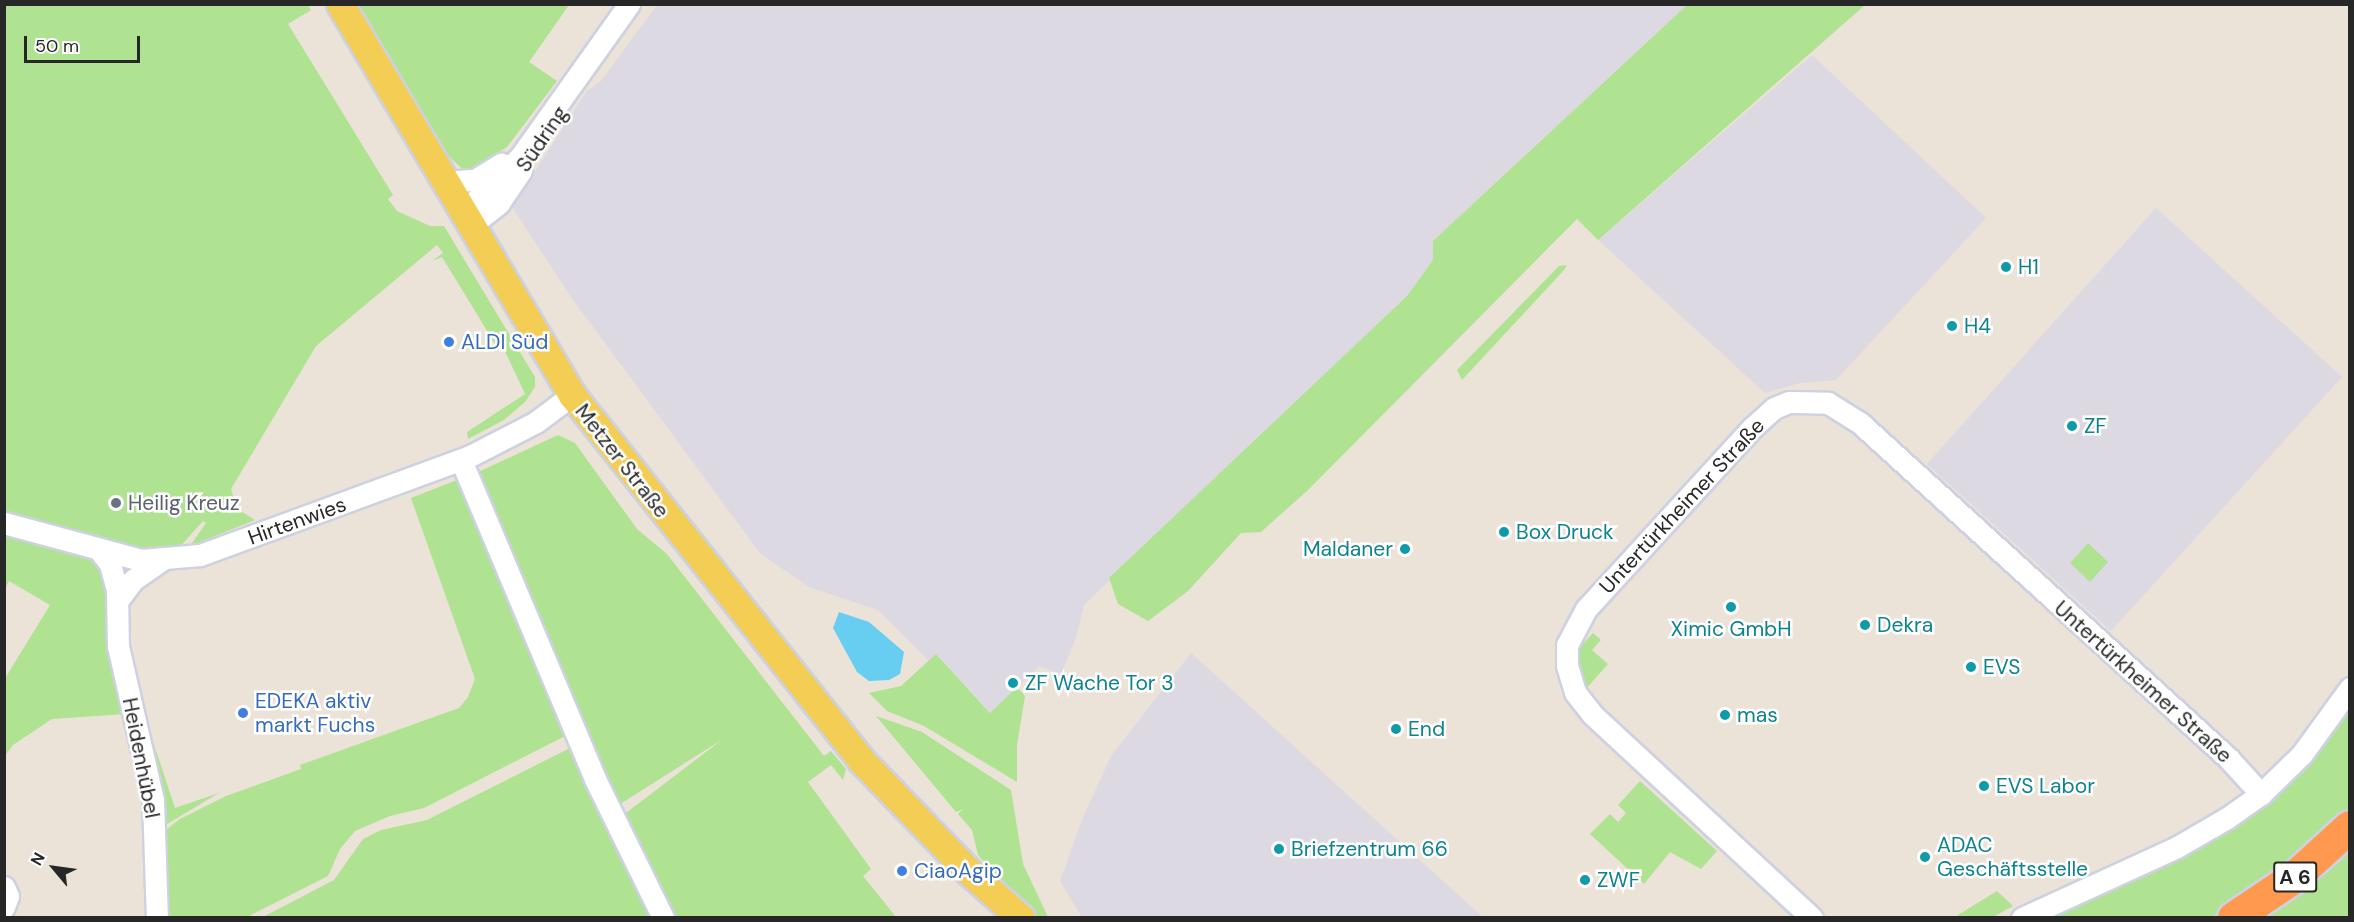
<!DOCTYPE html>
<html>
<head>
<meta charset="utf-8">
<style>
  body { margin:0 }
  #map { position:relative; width:2354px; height:922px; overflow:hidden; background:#ebe2d8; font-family:"DM Sans",sans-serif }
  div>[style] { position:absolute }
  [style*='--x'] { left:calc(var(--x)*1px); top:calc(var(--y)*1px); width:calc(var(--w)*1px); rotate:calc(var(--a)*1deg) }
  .industrial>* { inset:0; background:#dcd9e2 }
  .green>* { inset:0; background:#afe392 }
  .water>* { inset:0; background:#67cdf1 }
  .roads { filter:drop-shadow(2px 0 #cdd1e1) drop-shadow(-2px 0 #cdd1e1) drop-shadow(0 2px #cdd1e1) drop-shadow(0 -2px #cdd1e1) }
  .minor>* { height:21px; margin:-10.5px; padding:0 10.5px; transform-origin:10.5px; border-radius:10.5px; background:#fff }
  .major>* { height:27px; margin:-13.5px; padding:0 13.5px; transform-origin:13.5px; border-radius:13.5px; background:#f3cd54 }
  .highway>* { height:32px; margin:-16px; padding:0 16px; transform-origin:16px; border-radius:16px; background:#ff994f }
  .dots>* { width:16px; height:16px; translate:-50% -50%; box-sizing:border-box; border:3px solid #fff; border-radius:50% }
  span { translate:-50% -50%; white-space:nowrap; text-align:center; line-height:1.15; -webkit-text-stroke:5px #fff; paint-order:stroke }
  .shield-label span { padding:2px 4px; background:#fff; border:2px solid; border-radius:4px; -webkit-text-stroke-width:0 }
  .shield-label { font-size:20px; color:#272727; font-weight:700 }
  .street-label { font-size:21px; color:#272727 }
  .culture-label { font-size:21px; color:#0d838f }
  .left { translate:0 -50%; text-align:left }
  .right { translate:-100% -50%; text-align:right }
  .shop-label { font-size:21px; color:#366cbe }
  .worship-label { font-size:21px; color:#5b616d }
  .frame { position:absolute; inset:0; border:6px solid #272727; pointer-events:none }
  .north { position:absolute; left:24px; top:838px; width:60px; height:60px; -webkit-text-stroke:4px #fff; paint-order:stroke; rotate:299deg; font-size:16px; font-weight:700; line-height:24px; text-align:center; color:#272727 }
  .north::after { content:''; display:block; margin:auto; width:21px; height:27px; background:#272727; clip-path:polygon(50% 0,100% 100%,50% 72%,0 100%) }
  .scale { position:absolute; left:24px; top:36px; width:116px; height:27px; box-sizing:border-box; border:3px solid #272727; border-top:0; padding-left:8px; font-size:18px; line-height:21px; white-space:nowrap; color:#272727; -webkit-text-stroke:4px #fff; paint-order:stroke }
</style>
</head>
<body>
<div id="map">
  <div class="industrial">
    <i style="clip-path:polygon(657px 5px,1687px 5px,1433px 241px,1433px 260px,1407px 296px,1084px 605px,1077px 635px,1061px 675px,1039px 666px,991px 713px,936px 654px,929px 661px,878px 610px,809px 587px,760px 553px,571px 297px,512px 207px,586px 92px,601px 81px)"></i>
    <i style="clip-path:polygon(1812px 55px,1986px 218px,1836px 380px,1800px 383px,1765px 393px,1598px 240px)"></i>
    <i style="clip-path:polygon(2156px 208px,2342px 377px,2111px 631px,1927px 464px)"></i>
    <i style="clip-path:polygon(1191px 653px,1476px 911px,1483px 917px,1082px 917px,1060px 881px,1082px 820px,1111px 756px)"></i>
  </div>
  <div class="green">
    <i style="clip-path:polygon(5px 5px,308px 5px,311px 10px,288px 24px,393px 195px,388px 199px,397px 211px,430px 226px,444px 226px,535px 377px,535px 387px,525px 402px,504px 420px,468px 439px,467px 432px,525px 394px,502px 345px,497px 347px,442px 257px,432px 261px,443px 253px,437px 245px,316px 346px,231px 489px,237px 509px,255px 520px,190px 546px,206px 523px,203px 521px,178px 549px,174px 560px,5px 523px)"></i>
    <i style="clip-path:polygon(356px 5px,569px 5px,529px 62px,557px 81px,507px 147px,471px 169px,461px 168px,446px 153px)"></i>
    <i style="clip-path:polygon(1687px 5px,1865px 5px,1598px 240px,1577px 219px,1307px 491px,1261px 532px,1241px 533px,1188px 591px,1148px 621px,1118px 604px,1109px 578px,1407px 296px,1433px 260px,1433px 241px)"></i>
    <i style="clip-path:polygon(1567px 265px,1564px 270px,1462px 380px,1457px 370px,1559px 266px)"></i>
    <i style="clip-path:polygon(558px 435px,575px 443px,637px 529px,667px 554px,824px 756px,831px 751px,846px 769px,843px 780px,831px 765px,808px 782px,871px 869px,863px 876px,896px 917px,673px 917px,622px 816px,723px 739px,617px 806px,476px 473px)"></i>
    <i style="clip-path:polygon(462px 478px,567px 735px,424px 808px,390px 816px,355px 831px,340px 849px,328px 876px,247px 917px,163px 917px,158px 836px,180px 819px,226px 796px,301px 769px,300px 765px,459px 708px,468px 697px,475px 679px,411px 498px)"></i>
    <i style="clip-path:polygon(5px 533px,101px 560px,110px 595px,107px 620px,110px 651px,125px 714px,52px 719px,13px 745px,5px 756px,4px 680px,50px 605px,9px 581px,5px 589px)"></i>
    <i style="clip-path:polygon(2088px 543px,2108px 562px,2090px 582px,2070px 563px)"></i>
    <i style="clip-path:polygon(1593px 633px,1601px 640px,1592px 650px,1608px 664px,1585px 690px,1577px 675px,1575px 649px,1578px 637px,1584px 643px)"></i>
    <i style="clip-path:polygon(936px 654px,990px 713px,1017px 687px,1025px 696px,1017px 745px,1017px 782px,924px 726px,887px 711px,869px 693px,901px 686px)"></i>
    <i style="clip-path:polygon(135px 687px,175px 808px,219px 793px,157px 830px)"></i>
    <i style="clip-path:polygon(2349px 713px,2349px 810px,2328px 833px,2238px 903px,2212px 917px,2050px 918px,2183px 857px,2240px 824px,2287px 786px)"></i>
    <i style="clip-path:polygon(876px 716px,922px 732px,1011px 790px,1023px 864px,1048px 917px,1034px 917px,978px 855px,972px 830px,958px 814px,963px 809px,956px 812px)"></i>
    <i style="clip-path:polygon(572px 747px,649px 917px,261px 918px,334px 880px,363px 839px,381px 830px,427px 820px)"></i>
    <i style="clip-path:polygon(1640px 781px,1717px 851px,1701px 869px,1670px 852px,1644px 884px,1590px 834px,1610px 814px,1618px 822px,1626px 813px,1618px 805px)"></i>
    <i style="clip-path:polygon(2349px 842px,2349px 917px,2254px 918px)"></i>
    <i style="clip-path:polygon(1997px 891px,2013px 906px,1993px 917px,1959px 917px,1958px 915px)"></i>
  </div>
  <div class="water">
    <i style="clip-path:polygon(839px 612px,869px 622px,904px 652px,900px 674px,889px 680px,869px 681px,857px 672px,833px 628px)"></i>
  </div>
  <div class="roads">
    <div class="minor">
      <i style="--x:443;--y:182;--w:32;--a:-4"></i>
      <i style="--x:475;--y:180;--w:31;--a:-32"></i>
      <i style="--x:464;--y:217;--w:18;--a:-56"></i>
      <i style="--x:474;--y:202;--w:64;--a:-44.4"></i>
      <i style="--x:520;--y:157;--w:188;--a:-54.5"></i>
      <i style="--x:470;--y:226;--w:37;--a:-38"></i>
      <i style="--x:499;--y:203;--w:40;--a:-56"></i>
      <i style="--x:461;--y:460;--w:346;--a:67.2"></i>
      <i style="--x:595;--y:779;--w:155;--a:63.9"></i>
      <i style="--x:4;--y:523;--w:142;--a:15.1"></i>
      <i style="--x:141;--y:560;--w:59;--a:-4.8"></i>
      <i style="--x:200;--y:555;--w:285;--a:-20.1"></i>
      <i style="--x:468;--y:457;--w:76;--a:-27.2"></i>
      <i style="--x:536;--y:422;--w:45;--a:-36.9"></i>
      <i style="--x:100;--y:551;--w:16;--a:52"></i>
      <i style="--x:110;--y:564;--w:28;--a:75"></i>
      <i style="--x:117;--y:591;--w:55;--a:89"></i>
      <i style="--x:118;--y:646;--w:158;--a:77.2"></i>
      <i style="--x:153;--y:800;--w:118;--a:88.1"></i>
      <i style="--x:118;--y:600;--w:25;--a:-53"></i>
      <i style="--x:133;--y:580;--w:37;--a:-35"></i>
      <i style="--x:4;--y:887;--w:10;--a:66"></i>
      <i style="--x:8;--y:896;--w:12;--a:110"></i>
      <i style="--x:1812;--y:918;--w:300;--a:-137.2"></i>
      <i style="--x:1592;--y:714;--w:28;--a:-128"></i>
      <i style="--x:1575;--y:692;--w:27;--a:-107"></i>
      <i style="--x:1567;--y:666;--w:21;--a:-90"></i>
      <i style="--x:1567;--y:645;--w:41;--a:-62.2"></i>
      <i style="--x:1586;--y:609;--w:247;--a:-47.5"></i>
      <i style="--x:1753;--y:427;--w:28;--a:-42"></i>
      <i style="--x:1774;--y:408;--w:16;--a:-22"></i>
      <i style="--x:1789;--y:402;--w:39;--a:1"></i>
      <i style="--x:1828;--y:403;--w:38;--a:32"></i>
      <i style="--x:1860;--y:423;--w:498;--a:42.3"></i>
      <i style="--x:2228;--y:758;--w:49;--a:47.5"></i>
      <i style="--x:2022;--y:918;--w:170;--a:-24.6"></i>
      <i style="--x:2177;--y:847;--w:58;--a:-30.1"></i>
      <i style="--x:2227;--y:818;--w:42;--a:-35.2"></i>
      <i style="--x:2261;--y:794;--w:57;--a:-44.3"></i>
      <i style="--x:2302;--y:754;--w:82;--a:-54"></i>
    </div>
    <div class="major">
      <i style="--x:340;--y:4;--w:455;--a:59.3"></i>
      <i style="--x:572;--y:395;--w:464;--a:51.6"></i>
      <i style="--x:860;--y:759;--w:156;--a:46"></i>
      <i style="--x:968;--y:871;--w:71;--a:41.6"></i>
    </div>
    <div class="highway">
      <i style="--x:2234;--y:918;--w:73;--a:-33.9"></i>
      <i style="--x:2295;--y:877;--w:74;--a:-42.3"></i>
    </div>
  </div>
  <div class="dots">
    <i style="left:2006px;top:267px;background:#0f9aa8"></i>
    <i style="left:1952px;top:326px;background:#0f9aa8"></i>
    <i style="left:449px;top:342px;background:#3f7fe0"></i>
    <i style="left:2072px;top:426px;background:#0f9aa8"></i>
    <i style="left:116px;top:503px;background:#6b7280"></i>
    <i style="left:1504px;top:532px;background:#0f9aa8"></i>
    <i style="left:1405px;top:549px;background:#0f9aa8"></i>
    <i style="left:1731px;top:607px;background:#0f9aa8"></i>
    <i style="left:1865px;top:625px;background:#0f9aa8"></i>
    <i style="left:1971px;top:667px;background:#0f9aa8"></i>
    <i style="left:1013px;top:683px;background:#0f9aa8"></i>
    <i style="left:243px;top:713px;background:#3f7fe0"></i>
    <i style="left:1725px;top:715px;background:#0f9aa8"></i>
    <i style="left:1396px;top:729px;background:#0f9aa8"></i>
    <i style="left:1984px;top:786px;background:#0f9aa8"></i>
    <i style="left:1279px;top:849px;background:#0f9aa8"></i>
    <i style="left:1925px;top:857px;background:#0f9aa8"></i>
    <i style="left:902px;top:871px;background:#3f7fe0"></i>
    <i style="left:1585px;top:880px;background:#0f9aa8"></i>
  </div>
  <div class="shield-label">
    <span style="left:2295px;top:877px">A 6</span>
  </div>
  <div class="street-label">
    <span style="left:542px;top:139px;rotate:-56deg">Südring</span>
    <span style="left:622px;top:461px;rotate:52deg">Metzer Straße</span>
    <span style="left:1682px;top:506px;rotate:-47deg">Untertürkheimer Straße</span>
    <span style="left:297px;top:521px;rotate:-20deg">Hirtenwies</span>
    <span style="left:2143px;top:682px;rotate:42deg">Untertürkheimer Straße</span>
    <span style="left:141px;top:758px;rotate:79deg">Heidenhübel</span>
  </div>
  <div class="culture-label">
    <span class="left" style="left:2018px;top:267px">H1</span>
    <span class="left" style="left:1964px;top:326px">H4</span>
    <span class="left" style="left:2084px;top:426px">ZF</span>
    <span class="left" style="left:1516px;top:532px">Box Druck</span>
    <span class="right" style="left:1393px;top:549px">Maldaner</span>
    <span class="left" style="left:1877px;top:625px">Dekra</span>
    <span style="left:1731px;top:629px">Ximic GmbH</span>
    <span class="left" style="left:1983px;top:667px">EVS</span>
    <span class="left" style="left:1025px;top:683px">ZF Wache Tor 3</span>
    <span class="left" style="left:1737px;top:715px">mas</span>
    <span class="left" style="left:1408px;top:729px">End</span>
    <span class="left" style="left:1996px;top:786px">EVS Labor</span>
    <span class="left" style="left:1937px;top:857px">ADAC<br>Geschäftsstelle</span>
    <span class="left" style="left:1291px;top:849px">Briefzentrum 66</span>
    <span class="left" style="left:1597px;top:880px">ZWF</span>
  </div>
  <div class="shop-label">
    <span class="left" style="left:461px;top:342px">ALDI Süd</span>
    <span class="left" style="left:255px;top:713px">EDEKA aktiv<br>markt Fuchs</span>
    <span class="left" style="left:914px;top:871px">CiaoAgip</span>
  </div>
  <div class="worship-label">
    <span class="left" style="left:128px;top:503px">Heilig Kreuz</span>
  </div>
  <div class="frame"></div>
  <div class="north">N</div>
  <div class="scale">50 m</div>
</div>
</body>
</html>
